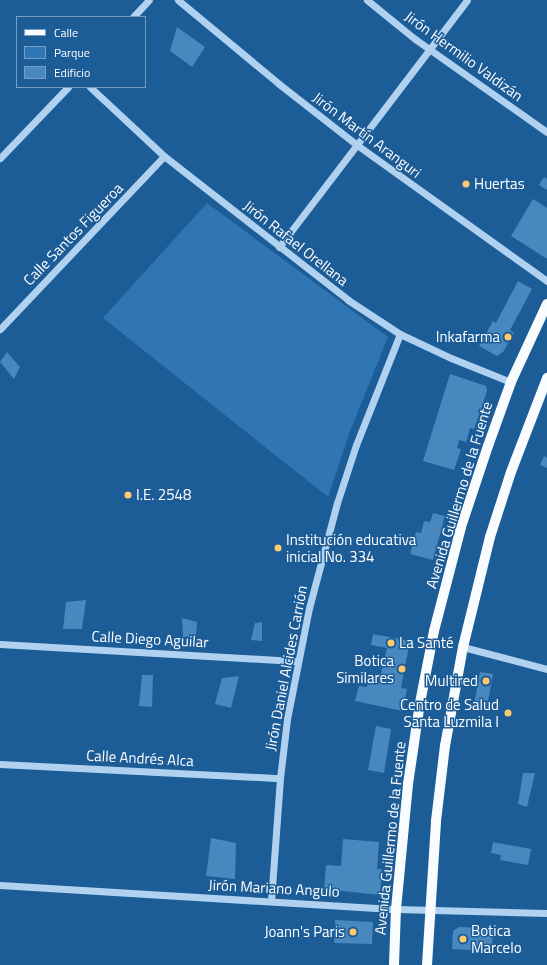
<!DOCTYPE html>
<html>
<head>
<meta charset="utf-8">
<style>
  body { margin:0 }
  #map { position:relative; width:547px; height:965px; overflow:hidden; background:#1c5c97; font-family:"Titillium Web",sans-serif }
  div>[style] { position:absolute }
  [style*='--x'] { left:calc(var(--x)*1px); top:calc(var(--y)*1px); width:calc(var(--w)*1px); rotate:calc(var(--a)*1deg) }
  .green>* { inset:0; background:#3076b4 }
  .building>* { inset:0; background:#4987bf }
  .minor>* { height:7px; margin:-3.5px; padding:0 3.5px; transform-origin:3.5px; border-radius:3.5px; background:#b0d2f0 }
  .major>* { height:10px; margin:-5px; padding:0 5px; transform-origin:5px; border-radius:5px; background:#f9fcff }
  .dots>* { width:11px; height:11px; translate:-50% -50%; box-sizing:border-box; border:2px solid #1c5c97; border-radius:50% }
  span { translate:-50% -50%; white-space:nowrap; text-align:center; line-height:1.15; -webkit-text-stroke:3px #1c5c97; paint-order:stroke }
  .street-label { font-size:15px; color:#fff }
  .poi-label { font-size:15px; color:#fff }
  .left { translate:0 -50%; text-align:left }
  .right { translate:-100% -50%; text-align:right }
  .legend { position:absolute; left:16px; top:16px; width:130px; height:72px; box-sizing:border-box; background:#1c5c97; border:1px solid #779dc1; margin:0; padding:5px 7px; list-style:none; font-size:12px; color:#fff }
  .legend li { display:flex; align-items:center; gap:8px; height:20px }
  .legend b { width:20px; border:1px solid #779dc1 }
</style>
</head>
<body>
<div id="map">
  <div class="green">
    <i style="clip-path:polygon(207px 203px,388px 337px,349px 434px,328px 497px,103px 318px)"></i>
  </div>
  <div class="building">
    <i style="clip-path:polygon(177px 27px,205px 47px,192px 67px,170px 51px)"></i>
    <i style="clip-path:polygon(544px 177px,547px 179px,547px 190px,539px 185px)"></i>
    <i style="clip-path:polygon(533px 199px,547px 208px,547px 259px,511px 236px)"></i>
    <i style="clip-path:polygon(518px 281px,532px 289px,510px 330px,514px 333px,503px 352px,497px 356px,479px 346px,493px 321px,496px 323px)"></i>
    <i style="clip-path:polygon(7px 352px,20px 367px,14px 379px,0 362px)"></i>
    <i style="clip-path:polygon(450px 374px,486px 386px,487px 391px,474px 429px,470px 428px,466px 442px,459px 440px,457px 448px,461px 449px,454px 470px,423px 461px)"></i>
    <i style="clip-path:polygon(544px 456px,547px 458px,547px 468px,540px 465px)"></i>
    <i style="clip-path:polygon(433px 513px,445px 516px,433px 560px,410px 554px,416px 532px,421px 533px,424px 521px,430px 522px)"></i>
    <i style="clip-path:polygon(86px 600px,82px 629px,63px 629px,66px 602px)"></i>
    <i style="clip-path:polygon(182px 618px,197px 622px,196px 636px,183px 637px)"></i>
    <i style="clip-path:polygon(262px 622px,262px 641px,251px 640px,255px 623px)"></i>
    <i style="clip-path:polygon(373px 634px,410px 641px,401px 688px,407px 689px,403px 711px,355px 701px,359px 686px,367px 687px,368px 681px,379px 683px,387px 648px,371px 645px)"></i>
    <i style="clip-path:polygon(480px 672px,493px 674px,487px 707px,474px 705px)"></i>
    <i style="clip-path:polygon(142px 675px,153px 675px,152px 707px,139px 706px)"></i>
    <i style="clip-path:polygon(239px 676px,231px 708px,215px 704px,222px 678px)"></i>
    <i style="clip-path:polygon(376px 726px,391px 729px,384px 773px,368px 770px)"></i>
    <i style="clip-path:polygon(523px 773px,535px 773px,527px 807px,518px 804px)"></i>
    <i style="clip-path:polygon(211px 838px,236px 843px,235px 879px,206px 876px)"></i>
    <i style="clip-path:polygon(343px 839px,379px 842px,377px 869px,382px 869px,380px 895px,324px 889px,326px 865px,341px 866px)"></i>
    <i style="clip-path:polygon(493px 842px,531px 849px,528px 865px,500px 860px,501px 855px,491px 853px)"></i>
    <i style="clip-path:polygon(335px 920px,373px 922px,372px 944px,334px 943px)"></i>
    <i style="clip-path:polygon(459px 927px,493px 928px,492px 951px,452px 949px,453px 931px)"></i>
  </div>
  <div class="minor">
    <i style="--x:178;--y:0;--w:131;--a:39.7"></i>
    <i style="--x:279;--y:84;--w:99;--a:38"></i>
    <i style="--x:357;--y:145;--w:234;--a:35.6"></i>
    <i style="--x:367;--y:0;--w:62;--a:39.1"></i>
    <i style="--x:415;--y:39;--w:161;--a:35.2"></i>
    <i style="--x:133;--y:17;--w:23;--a:-47"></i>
    <i style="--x:90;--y:87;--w:101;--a:43"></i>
    <i style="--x:164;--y:156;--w:234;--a:38"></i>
    <i style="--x:348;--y:300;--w:62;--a:33.2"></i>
    <i style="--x:400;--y:334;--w:56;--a:25.2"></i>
    <i style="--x:451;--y:358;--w:65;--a:21.8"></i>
    <i style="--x:0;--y:158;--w:98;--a:-46.2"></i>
    <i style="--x:279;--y:247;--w:310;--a:-52.7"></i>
    <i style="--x:0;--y:329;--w:238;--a:-46.5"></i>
    <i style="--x:0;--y:644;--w:298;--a:3.3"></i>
    <i style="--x:463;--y:647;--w:87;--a:14.7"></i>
    <i style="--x:0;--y:764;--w:280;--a:2.9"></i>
    <i style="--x:0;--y:885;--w:397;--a:3.5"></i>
    <i style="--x:396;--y:909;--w:151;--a:1.5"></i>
    <i style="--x:271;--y:901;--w:123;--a:-85.8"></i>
    <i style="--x:280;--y:778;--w:59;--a:-83.2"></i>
    <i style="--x:287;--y:719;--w:113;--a:-78.8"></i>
    <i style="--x:309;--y:608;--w:109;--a:-75.1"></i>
    <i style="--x:337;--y:503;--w:61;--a:-71.9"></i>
    <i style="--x:356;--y:445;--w:119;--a:-68.4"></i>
  </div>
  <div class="major">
    <i style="--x:394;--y:965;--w:56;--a:-88"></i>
    <i style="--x:396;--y:909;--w:126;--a:-84.5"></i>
    <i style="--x:408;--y:784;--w:82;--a:-81.6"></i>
    <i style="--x:420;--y:703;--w:73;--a:-79"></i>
    <i style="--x:434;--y:631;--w:107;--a:-75.4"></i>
    <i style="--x:461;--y:527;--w:85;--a:-71.6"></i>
    <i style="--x:488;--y:446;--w:68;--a:-70.2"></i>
    <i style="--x:511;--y:382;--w:86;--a:-65.2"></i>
    <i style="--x:427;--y:965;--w:144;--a:-86.4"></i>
    <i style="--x:436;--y:821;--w:76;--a:-83.2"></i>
    <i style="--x:445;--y:746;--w:101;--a:-79.7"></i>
    <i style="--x:463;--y:647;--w:113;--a:-76.2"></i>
    <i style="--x:490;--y:537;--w:68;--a:-72.1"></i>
    <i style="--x:511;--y:472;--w:101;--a:-69"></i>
  </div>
  <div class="dots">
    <i style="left:466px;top:184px;background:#ffc96f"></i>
    <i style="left:508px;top:337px;background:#ffc96f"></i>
    <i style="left:128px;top:495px;background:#ffc96f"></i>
    <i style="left:278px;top:548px;background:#ffc96f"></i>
    <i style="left:391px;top:643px;background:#ffc96f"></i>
    <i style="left:402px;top:669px;background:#ffc96f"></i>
    <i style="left:486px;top:681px;background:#ffc96f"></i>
    <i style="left:508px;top:713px;background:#ffc96f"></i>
    <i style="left:353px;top:932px;background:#ffc96f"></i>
    <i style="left:463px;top:939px;background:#ffc96f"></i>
  </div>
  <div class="street-label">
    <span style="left:464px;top:56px;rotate:36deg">Jirón Hermilio Valdizán</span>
    <span style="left:367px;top:135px;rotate:37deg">Jirón Martín Aranguri</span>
    <span style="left:73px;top:234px;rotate:-46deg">Calle Santos Figueroa</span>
    <span style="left:296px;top:243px;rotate:38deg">Jirón Rafael Orellana</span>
    <span style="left:459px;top:495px;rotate:-73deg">Avenida Guillermo de la Fuente</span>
    <span style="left:150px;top:639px;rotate:3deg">Calle Diego Aguilar</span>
    <span style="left:286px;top:668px;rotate:-79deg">Jirón Daniel Alcides Carrión</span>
    <span style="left:140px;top:758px;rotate:3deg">Calle Andrés Alca</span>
    <span style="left:390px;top:838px;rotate:-84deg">Avenida Guillermo de la Fuente</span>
    <span style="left:274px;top:888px;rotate:3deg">Jirón Mariano Angulo</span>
  </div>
  <div class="poi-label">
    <span class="left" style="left:474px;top:184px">Huertas</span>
    <span class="right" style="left:500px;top:337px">Inkafarma</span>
    <span class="left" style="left:136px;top:495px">I.E. 2548</span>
    <span class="left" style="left:286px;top:548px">Institución educativa<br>inicial No. 334</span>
    <span class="left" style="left:399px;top:643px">La Santé</span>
    <span class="right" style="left:394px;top:669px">Botica<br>Similares</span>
    <span class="right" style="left:478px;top:681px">Multired</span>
    <span class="right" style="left:499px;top:713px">Centro de Salud<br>Santa Luzmila I</span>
    <span class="left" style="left:471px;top:939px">Botica<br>Marcelo</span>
    <span class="right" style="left:345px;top:932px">Joann's Paris</span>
  </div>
  <ul class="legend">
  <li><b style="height:5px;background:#f9fcff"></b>Calle</li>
  <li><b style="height:11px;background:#3076b4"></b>Parque</li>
  <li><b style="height:11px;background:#4987bf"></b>Edificio</li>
  </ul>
</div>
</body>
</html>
